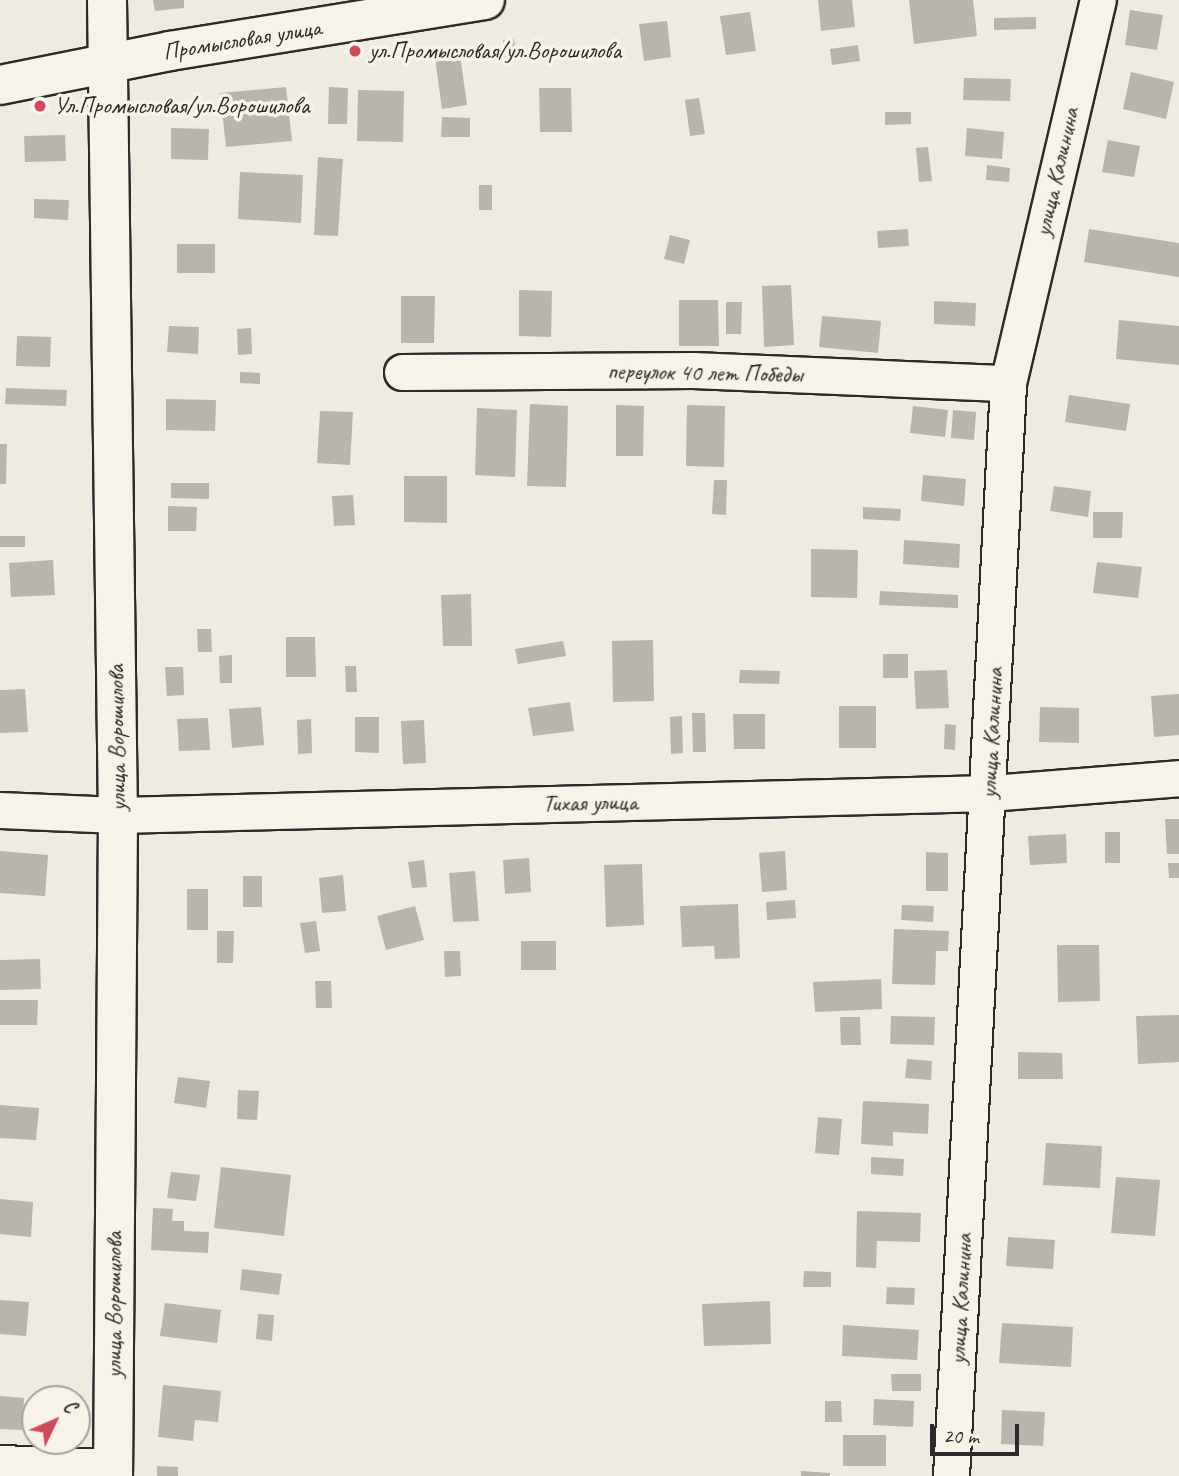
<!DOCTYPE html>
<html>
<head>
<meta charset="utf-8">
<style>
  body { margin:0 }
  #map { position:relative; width:1179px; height:1476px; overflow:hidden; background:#efebe0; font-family:Caveat,sans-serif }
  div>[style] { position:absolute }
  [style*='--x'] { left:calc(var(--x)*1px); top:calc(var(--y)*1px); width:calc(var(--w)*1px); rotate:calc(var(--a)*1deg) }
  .building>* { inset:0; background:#b8b5ae }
  .roads { filter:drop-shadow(2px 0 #2b2b2b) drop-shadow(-2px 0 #2b2b2b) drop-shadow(0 2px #2b2b2b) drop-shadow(0 -2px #2b2b2b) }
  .minor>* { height:35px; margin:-17.5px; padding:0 17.5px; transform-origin:17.5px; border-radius:17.5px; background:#f7f3e8 }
  .tertiary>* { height:38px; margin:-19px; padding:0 19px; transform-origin:19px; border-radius:19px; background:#f7f3e8 }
  .secondary>* { height:38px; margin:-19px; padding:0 19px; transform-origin:19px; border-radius:19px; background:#f7f3e8 }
  .dots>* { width:19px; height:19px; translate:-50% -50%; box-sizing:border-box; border:4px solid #f7f3e8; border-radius:50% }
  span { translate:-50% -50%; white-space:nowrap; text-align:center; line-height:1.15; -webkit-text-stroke:7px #f7f3e8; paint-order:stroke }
  .street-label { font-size:24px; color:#2b2b2b }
  .poi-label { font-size:24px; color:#2b2b2b }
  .left { translate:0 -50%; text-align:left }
  .north { position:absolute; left:21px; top:1385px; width:70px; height:70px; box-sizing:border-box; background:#f7f3e8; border:2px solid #a5a39c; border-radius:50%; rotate:46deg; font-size:19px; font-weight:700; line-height:28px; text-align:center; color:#2b2b2b }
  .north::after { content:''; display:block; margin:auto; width:24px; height:32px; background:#d1495b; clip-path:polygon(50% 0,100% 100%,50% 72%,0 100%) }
  .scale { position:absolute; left:930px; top:1424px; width:89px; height:32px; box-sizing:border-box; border:4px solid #2b2b2b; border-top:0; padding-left:9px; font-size:21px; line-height:24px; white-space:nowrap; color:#2b2b2b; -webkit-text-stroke:5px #f7f3e8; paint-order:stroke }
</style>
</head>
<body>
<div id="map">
  <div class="building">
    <i style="clip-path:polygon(153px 0,184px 0,184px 8px,155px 11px)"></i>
    <i style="clip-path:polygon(818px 0,852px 0,855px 27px,821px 31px)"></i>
    <i style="clip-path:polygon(909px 0,973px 0,977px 36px,914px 44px)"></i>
    <i style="clip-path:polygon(1130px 10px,1163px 15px,1157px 50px,1125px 45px)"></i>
    <i style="clip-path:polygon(750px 12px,756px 51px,726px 55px,720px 16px)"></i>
    <i style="clip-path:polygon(1036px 17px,1036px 29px,994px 30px,994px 18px)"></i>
    <i style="clip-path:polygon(667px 21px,671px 57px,644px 61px,639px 24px)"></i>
    <i style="clip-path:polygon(514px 39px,517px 61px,505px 63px,503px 40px)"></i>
    <i style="clip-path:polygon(858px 45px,860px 61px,832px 65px,830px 49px)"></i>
    <i style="clip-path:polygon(460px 55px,467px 105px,442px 109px,435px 58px)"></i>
    <i style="clip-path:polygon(1131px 72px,1174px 82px,1166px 119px,1123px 109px)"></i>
    <i style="clip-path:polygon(964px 78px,1011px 79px,1010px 101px,963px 100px)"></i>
    <i style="clip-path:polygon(286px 87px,292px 141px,226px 147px,220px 93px)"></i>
    <i style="clip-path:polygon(329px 87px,348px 88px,347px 124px,328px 124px)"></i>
    <i style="clip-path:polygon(539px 88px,571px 88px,572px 132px,540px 132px)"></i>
    <i style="clip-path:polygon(358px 90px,404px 91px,403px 142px,357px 141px)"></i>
    <i style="clip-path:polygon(699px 98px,705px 134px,690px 136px,685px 100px)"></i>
    <i style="clip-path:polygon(885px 112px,911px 112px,911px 124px,885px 125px)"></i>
    <i style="clip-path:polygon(442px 117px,470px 118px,470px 137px,441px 137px)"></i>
    <i style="clip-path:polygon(171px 128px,209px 129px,208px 160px,171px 159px)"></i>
    <i style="clip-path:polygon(967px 128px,1004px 132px,1002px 159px,965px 156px)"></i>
    <i style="clip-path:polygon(65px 135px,66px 161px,25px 162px,24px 136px)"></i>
    <i style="clip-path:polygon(1108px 140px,1140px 146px,1134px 177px,1102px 172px)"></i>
    <i style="clip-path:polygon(928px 147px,932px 181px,919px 182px,916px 148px)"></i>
    <i style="clip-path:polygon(318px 157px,343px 159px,338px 236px,314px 235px)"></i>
    <i style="clip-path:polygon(987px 165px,1010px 168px,1009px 182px,986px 180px)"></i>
    <i style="clip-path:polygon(240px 172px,303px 175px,301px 223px,238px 219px)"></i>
    <i style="clip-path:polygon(479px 185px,492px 185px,492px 210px,479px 210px)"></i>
    <i style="clip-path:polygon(34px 199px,69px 200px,68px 220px,34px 218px)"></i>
    <i style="clip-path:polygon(908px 229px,909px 246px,878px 248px,877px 231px)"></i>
    <i style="clip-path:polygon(1089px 229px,1179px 243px,1179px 277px,1084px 262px)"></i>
    <i style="clip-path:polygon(670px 235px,690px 240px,684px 264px,664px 259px)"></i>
    <i style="clip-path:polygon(177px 244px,215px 244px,215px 273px,177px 273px)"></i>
    <i style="clip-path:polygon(791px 285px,794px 345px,764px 347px,762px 286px)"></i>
    <i style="clip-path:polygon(519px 290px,552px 291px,551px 337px,519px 336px)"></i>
    <i style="clip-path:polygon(401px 296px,435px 296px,434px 343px,401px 343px)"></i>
    <i style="clip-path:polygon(679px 300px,718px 300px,719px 346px,679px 346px)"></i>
    <i style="clip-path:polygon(934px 301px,976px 303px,975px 326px,934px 324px)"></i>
    <i style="clip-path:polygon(726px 302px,742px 302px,741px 334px,726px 334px)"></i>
    <i style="clip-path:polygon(822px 316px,881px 321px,878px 353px,819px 347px)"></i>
    <i style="clip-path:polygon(1119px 320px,1179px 326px,1179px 365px,1116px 359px)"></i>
    <i style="clip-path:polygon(169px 326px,199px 327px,198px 354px,167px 352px)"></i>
    <i style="clip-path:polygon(251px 328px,252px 354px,238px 355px,237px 329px)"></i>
    <i style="clip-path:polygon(17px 336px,51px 337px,50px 367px,16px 366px)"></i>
    <i style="clip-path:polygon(240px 372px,260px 373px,260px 384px,240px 383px)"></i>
    <i style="clip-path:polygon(6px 388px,67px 390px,66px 406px,5px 404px)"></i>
    <i style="clip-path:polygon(1069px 395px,1130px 404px,1126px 431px,1065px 422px)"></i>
    <i style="clip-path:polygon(166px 399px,216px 400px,215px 431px,166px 430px)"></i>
    <i style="clip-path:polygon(530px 404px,568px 406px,566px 487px,527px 486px)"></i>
    <i style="clip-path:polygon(616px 405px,644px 406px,643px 456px,616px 456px)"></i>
    <i style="clip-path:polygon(687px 405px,725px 406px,724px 467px,686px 466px)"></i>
    <i style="clip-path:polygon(913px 406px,948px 410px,945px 437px,910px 433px)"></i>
    <i style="clip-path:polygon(477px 408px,517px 410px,515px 477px,475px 475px)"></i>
    <i style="clip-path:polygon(953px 410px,976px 412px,974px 440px,951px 438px)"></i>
    <i style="clip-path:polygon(320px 411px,353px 412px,350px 465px,317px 463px)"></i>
    <i style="clip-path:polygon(0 444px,7px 444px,6px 484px,0 484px)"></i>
    <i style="clip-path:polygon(923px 475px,966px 479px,964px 506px,921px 501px)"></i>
    <i style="clip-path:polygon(404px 476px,447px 476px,447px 523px,404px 522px)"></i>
    <i style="clip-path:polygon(714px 480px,727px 480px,726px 515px,712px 514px)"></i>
    <i style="clip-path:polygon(171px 483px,209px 483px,209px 499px,171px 498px)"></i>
    <i style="clip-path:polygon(1054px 486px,1091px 491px,1088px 517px,1050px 511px)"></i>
    <i style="clip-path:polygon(353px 495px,355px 525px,334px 526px,332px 496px)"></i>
    <i style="clip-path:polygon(168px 506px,197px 507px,196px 531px,168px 531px)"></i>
    <i style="clip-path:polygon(863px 507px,901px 509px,900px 521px,863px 519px)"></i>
    <i style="clip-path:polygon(1093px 512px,1123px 512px,1122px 538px,1093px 538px)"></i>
    <i style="clip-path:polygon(0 536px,25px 536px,25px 547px,0 547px)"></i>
    <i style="clip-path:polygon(904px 540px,960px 544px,959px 568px,903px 564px)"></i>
    <i style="clip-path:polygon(811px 549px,858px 550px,857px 598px,811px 597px)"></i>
    <i style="clip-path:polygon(53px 560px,55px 595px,11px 597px,9px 563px)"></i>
    <i style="clip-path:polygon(1097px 562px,1142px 567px,1138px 598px,1093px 593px)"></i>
    <i style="clip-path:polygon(880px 591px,958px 595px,958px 608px,879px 605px)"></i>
    <i style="clip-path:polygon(471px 594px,472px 646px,443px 646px,441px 595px)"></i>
    <i style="clip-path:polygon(197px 629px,211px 629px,212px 652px,198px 652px)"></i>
    <i style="clip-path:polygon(286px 637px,315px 637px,316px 677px,286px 677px)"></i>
    <i style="clip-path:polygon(653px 640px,654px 701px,613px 702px,612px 641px)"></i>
    <i style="clip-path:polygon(563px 641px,566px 656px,518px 664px,515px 649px)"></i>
    <i style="clip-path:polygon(883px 654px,908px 654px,908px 678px,883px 678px)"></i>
    <i style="clip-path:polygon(232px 655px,232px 683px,220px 683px,219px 656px)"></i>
    <i style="clip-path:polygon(345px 666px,356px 666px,357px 692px,346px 692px)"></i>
    <i style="clip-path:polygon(165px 667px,183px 667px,184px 695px,167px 696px)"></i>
    <i style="clip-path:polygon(740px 670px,780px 671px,779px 684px,739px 683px)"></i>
    <i style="clip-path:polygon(947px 670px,949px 708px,916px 709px,914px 671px)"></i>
    <i style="clip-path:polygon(25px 689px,28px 732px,0 733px,0 690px)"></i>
    <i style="clip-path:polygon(1179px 694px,1179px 735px,1154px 737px,1151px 696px)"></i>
    <i style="clip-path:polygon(570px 702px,574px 731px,533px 736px,528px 708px)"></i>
    <i style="clip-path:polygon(839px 706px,876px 706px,876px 748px,839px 748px)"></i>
    <i style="clip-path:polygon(261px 707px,264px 745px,232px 748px,229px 709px)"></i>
    <i style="clip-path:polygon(1040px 707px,1079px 708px,1079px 743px,1039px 742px)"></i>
    <i style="clip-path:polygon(692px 713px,705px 713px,706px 752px,693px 752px)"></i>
    <i style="clip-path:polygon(733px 714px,765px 714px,765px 749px,734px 749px)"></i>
    <i style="clip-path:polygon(682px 716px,683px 753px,671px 754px,670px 717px)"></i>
    <i style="clip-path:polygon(355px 717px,379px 717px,379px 753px,355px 752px)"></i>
    <i style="clip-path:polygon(208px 718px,210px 750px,179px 751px,177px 719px)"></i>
    <i style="clip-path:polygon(311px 719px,312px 753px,298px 754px,297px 720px)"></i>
    <i style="clip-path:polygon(424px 720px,426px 763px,403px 764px,401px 721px)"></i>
    <i style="clip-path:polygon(945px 724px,956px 725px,955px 750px,944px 749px)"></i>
    <i style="clip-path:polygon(1165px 819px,1179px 819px,1179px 854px,1167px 854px)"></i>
    <i style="clip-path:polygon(1105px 832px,1120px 832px,1120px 863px,1105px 863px)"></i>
    <i style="clip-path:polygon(1066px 834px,1067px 863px,1030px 865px,1028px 836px)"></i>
    <i style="clip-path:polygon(0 851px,48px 855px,45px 896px,0 893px)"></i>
    <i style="clip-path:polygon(785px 851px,787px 890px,762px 892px,759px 853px)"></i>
    <i style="clip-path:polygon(926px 852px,948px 853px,948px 891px,926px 891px)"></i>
    <i style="clip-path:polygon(529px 858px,531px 892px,505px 894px,503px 860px)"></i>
    <i style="clip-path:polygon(424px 860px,427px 887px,412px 888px,408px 862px)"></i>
    <i style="clip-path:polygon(1168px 863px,1179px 863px,1179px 878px,1169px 878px)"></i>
    <i style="clip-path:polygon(642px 864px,644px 925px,606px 927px,604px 865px)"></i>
    <i style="clip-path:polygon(475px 871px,479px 921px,453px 922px,449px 873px)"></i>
    <i style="clip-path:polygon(343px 875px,346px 911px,322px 913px,319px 878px)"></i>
    <i style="clip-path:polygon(243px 876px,262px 876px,262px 907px,243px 907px)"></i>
    <i style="clip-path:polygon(187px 889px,208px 889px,208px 930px,187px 930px)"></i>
    <i style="clip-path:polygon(795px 900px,796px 918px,767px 920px,766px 902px)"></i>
    <i style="clip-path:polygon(738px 904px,740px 958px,715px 959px,714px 946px,682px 947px,680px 906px)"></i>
    <i style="clip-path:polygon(902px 905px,934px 906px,933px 922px,901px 920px)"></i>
    <i style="clip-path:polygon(415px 906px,424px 940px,386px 950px,377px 916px)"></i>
    <i style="clip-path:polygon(316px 921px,320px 951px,305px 953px,300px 923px)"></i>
    <i style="clip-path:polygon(894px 929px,949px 931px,948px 951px,936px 951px,935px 985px,892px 984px)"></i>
    <i style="clip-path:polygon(217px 931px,234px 931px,233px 963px,217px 963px)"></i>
    <i style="clip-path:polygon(521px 941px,556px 941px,556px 970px,521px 970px)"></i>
    <i style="clip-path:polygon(1057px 945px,1099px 945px,1100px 1001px,1058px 1002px)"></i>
    <i style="clip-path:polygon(444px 951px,460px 951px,461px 976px,445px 977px)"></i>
    <i style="clip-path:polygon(40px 959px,41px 989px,0 990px,0 960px)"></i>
    <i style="clip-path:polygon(881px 979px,882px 1009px,815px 1012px,813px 982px)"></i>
    <i style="clip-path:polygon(315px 981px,331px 981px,332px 1008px,316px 1008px)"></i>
    <i style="clip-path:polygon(0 1000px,38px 1000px,37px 1025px,0 1025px)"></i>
    <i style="clip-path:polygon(1179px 1015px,1179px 1062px,1138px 1064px,1136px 1016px)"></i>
    <i style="clip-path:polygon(891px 1016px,935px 1017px,934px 1045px,890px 1044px)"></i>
    <i style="clip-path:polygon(840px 1017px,860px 1017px,861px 1045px,841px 1045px)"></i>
    <i style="clip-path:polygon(1018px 1052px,1062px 1053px,1063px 1079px,1018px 1079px)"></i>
    <i style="clip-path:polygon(907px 1059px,932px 1061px,931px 1080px,905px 1078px)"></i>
    <i style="clip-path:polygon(178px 1077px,210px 1081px,206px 1108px,174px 1103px)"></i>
    <i style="clip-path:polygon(238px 1090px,259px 1091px,257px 1120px,237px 1119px)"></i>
    <i style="clip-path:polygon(863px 1101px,929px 1104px,928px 1134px,893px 1132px,893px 1146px,861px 1144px)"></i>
    <i style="clip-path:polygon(0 1105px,39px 1108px,36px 1140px,0 1138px)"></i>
    <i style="clip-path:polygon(818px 1117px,842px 1119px,839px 1155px,815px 1153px)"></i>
    <i style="clip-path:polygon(1046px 1143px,1102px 1146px,1100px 1188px,1043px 1185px)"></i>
    <i style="clip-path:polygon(871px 1157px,904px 1159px,903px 1176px,871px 1174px)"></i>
    <i style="clip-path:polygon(221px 1167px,291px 1175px,284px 1236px,214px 1228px)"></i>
    <i style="clip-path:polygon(171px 1172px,200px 1175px,196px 1201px,167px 1198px)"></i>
    <i style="clip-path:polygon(1116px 1177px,1160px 1180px,1155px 1236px,1111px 1233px)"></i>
    <i style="clip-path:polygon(0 1199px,33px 1202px,31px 1237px,0 1234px)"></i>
    <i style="clip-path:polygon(153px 1208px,173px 1209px,172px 1221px,184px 1221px,184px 1231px,209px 1232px,208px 1253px,151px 1250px)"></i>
    <i style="clip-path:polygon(857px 1211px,921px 1213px,920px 1242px,877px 1241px,876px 1268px,856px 1267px)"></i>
    <i style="clip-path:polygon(1008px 1237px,1055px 1240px,1053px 1269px,1006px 1266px)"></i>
    <i style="clip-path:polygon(242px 1269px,282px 1274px,279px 1295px,240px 1290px)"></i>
    <i style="clip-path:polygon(804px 1271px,831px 1272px,831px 1287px,803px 1287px)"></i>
    <i style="clip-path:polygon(887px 1287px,915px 1288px,914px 1305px,886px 1304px)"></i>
    <i style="clip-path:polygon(0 1300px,29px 1302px,26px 1336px,0 1334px)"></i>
    <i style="clip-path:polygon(770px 1301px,771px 1344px,704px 1346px,702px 1304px)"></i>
    <i style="clip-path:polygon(165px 1303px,221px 1310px,217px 1343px,160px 1336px)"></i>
    <i style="clip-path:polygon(258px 1314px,274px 1315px,272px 1341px,256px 1339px)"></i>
    <i style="clip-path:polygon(1002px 1323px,1073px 1327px,1071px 1367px,999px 1363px)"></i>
    <i style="clip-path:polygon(843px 1325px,919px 1330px,917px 1360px,842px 1356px)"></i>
    <i style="clip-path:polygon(891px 1374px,921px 1374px,921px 1391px,892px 1391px)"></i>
    <i style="clip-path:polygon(163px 1385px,221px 1391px,218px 1422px,195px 1420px,193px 1441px,158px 1437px)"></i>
    <i style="clip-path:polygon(0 1396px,24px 1398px,22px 1430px,0 1429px)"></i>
    <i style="clip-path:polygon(874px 1399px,914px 1401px,913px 1427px,873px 1425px)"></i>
    <i style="clip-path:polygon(825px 1401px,841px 1401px,842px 1422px,825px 1422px)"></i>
    <i style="clip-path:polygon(1002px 1410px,1045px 1412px,1043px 1446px,1001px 1444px)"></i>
    <i style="clip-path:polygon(843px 1435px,886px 1435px,886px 1466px,843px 1466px)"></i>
    <i style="clip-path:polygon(157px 1466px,178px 1467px,178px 1476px,157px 1476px)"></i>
    <i style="clip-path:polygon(801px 1471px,830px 1473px,830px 1476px,801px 1476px)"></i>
  </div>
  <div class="roads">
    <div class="minor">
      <i style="--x:402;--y:372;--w:291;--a:-0.4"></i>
      <i style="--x:693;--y:370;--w:315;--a:2.4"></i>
      <i style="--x:0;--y:810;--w:118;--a:2.4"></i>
      <i style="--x:118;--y:815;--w:872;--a:-1.45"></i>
      <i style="--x:990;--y:793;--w:190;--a:-4.5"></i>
      <i style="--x:0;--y:1463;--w:113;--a:2"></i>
      <i style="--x:951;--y:1476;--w:1094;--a:-87.01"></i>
      <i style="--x:1008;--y:383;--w:393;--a:-76.8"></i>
    </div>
    <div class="tertiary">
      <i style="--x:0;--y:85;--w:173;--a:-11.3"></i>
      <i style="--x:170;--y:51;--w:319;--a:-9.2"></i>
    </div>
    <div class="secondary">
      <i style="--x:107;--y:0;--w:815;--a:89.23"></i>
      <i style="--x:118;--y:815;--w:661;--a:90.43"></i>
    </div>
  </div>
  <div class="dots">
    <i style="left:355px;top:51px;background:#d1495b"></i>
    <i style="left:40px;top:106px;background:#d1495b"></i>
  </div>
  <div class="street-label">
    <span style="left:242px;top:40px;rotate:-9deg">Промысловая улица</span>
    <span style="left:1057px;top:172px;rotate:-77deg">улица Калинина</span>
    <span style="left:705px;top:373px;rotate:1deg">переулок 40 лет Победы</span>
    <span style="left:992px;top:733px;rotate:-87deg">улица Калинина</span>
    <span style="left:117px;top:738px;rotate:-91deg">улица Ворошилова</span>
    <span style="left:590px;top:803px;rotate:-1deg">Тихая улица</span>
    <span style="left:961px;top:1299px;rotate:-87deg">улица Калинина</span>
    <span style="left:114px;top:1305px;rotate:-90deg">улица Ворошилова</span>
  </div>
  <div class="poi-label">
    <span class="left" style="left:369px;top:51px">ул.Промысловая/ул.Ворошилова</span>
    <span class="left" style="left:54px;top:106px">Ул.Промысловая/ул.Ворошилова</span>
  </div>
  <div class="north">С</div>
  <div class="scale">20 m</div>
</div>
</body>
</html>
